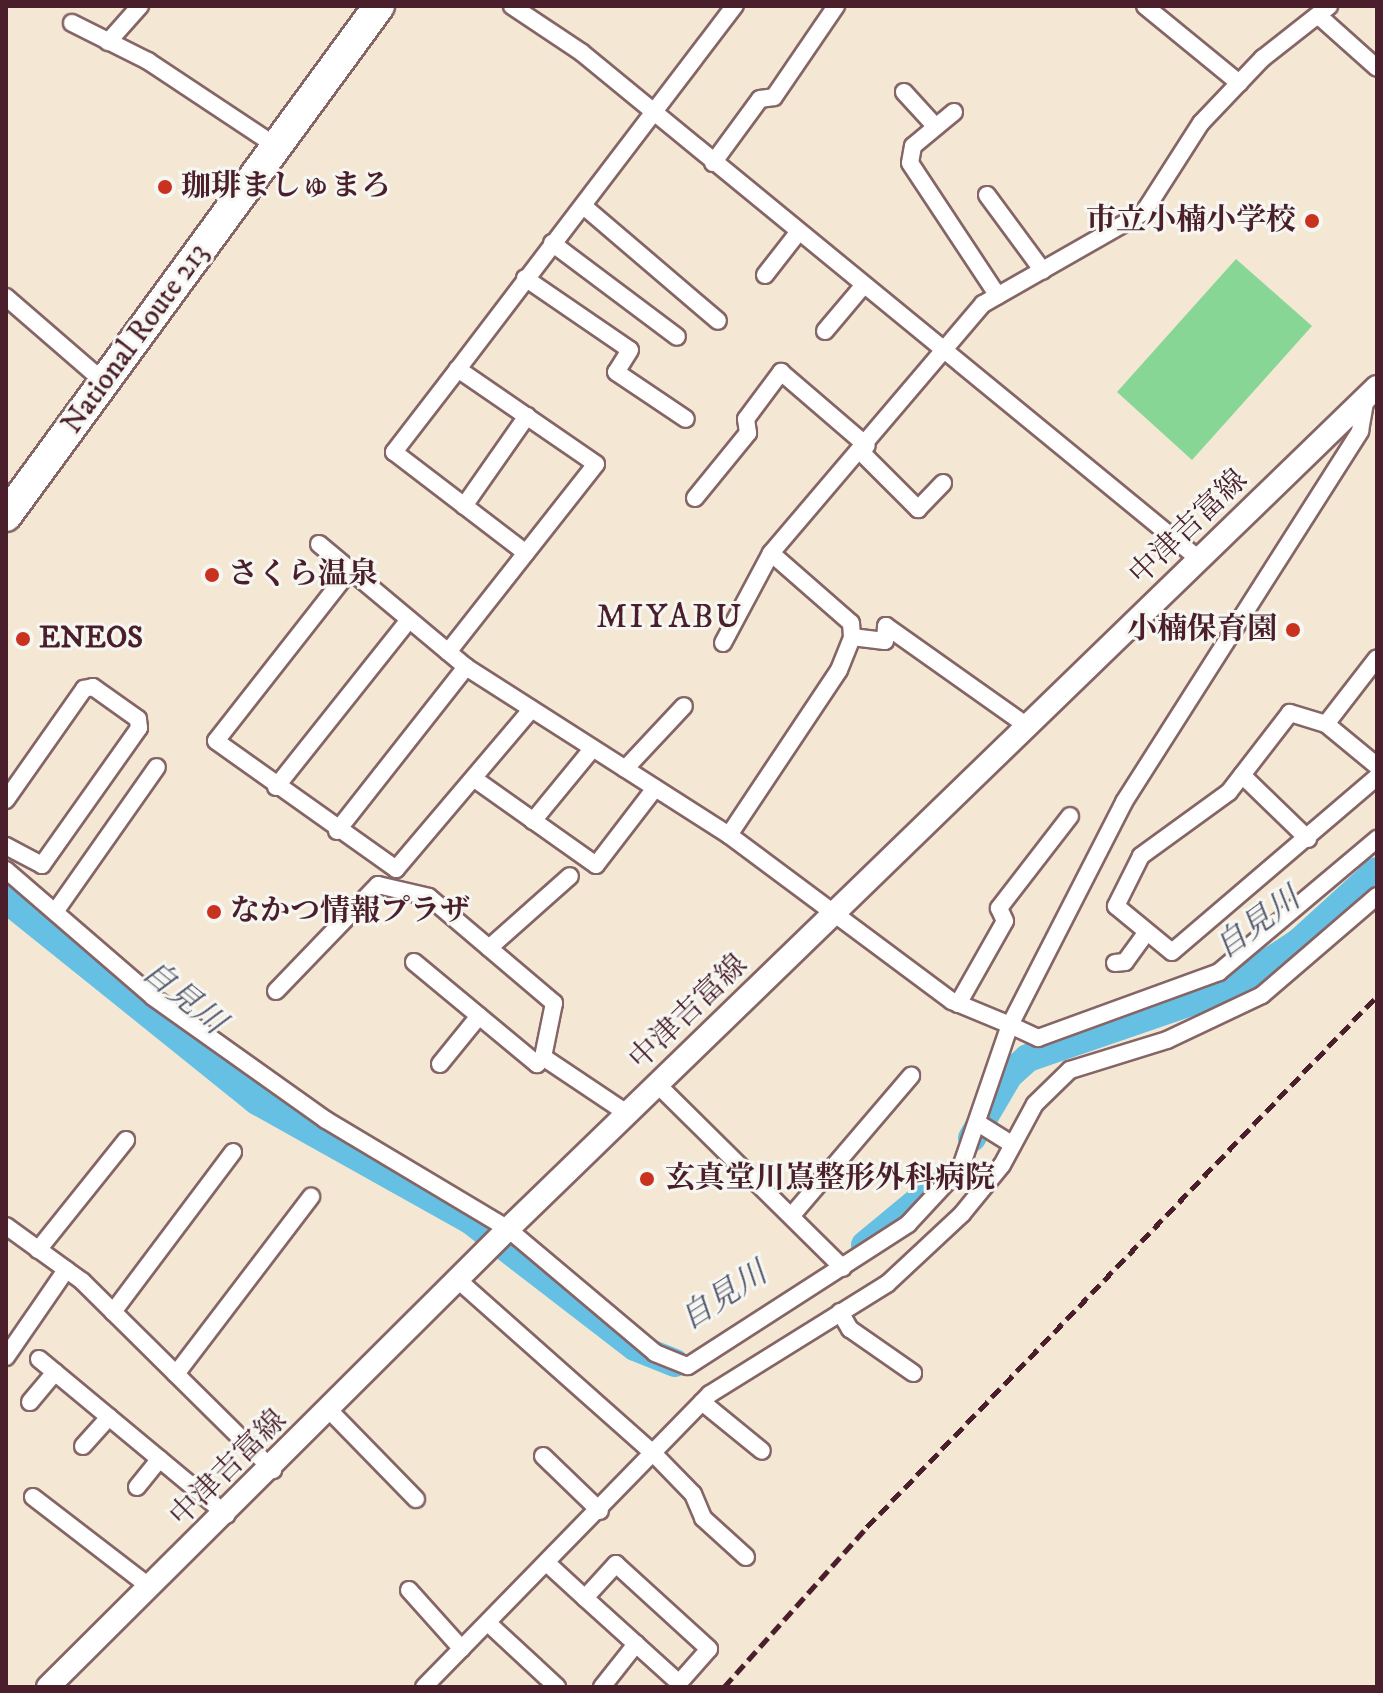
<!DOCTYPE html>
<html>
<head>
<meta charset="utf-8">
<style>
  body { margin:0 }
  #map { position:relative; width:1383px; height:1693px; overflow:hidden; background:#f4e8d5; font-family:"IM FELL DW Pica","Noto Serif JP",serif }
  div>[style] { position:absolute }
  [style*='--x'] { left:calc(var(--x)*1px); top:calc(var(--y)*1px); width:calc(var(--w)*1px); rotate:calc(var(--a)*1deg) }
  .green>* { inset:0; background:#87d695 }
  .river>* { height:28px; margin:-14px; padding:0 14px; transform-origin:14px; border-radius:14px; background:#66c0e3 }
  .roads { filter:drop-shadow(2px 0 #866566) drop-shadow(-2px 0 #866566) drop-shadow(0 2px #866566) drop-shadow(0 -2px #866566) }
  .street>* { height:16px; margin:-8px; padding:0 8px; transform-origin:8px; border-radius:8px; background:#fff }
  .secondary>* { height:22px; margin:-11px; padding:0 11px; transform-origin:11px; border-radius:11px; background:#fff }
  .highway>* { height:30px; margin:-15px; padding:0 15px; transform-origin:15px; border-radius:15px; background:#fff }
  .rail>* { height:5px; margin-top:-2.5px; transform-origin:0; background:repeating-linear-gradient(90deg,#4a1f2b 0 12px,transparent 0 18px) }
  .dots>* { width:22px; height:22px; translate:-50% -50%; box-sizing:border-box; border:4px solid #f6f6f2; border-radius:50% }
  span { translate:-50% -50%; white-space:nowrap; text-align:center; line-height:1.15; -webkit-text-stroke:6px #f6f6f2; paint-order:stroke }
  .poi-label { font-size:30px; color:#4a1f2b; font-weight:700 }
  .left { translate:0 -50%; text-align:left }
  .right { translate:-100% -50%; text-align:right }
  .street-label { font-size:30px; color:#4a1f2b }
  .water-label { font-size:32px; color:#54576b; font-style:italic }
  .quarter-label { font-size:34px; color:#4a1f2b; letter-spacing:2px }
  .frame { position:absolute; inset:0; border:8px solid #4a1f2b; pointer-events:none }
</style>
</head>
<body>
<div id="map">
  <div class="green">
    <i style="clip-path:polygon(1236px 259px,1312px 326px,1192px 460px,1117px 392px)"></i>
  </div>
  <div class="river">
    <i style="--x:6;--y:899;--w:322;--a:38.8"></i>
    <i style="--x:257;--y:1101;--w:244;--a:29.2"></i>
    <i style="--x:470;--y:1220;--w:208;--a:37.6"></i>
    <i style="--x:635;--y:1347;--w:43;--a:21.8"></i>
    <i style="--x:972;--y:1138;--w:73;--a:-59.6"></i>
    <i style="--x:1009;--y:1075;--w:25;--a:-42"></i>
    <i style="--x:1028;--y:1058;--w:212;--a:-19"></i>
    <i style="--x:1228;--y:989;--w:85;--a:-33.5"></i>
    <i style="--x:1299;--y:942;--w:105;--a:-42.3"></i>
    <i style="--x:865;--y:1245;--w:91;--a:-39.6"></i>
  </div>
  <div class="roads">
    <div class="street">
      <i style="--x:512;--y:6;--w:83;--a:33.7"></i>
      <i style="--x:581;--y:52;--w:799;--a:39.37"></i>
      <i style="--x:1145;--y:6;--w:122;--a:39.3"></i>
      <i style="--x:1320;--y:17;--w:76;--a:41.8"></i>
      <i style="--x:72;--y:23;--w:85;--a:26.6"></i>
      <i style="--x:148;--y:61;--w:154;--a:33.6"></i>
      <i style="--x:108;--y:42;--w:48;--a:-48.4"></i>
      <i style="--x:904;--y:92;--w:47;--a:47.6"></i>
      <i style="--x:954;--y:112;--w:53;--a:140.3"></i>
      <i style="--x:913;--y:146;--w:17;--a:100"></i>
      <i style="--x:910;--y:163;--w:159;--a:56.5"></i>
      <i style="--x:713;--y:163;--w:79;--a:-53.7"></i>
      <i style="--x:760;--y:99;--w:14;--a:-8"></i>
      <i style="--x:774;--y:97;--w:110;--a:-55.7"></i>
      <i style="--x:987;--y:195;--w:94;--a:53.6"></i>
      <i style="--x:587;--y:209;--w:172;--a:40.5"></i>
      <i style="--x:552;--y:243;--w:156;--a:36.9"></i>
      <i style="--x:765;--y:275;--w:52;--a:-52"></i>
      <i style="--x:525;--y:278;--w:127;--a:34.4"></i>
      <i style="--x:630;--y:350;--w:26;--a:122"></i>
      <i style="--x:616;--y:372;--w:84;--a:33.9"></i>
      <i style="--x:6;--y:297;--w:130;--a:40.9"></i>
      <i style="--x:825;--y:331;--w:59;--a:-49.8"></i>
      <i style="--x:458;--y:369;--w:457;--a:-52.7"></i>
      <i style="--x:861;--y:452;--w:81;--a:45"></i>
      <i style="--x:918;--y:509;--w:36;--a:-46"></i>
      <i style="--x:695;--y:498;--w:84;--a:-50.8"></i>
      <i style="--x:748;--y:433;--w:14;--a:-98"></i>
      <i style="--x:746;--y:419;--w:59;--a:-53.3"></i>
      <i style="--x:781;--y:372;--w:113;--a:40.7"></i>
      <i style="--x:464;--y:506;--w:110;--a:-55"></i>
      <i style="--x:319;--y:544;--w:192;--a:39.9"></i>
      <i style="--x:466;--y:667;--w:312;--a:32.6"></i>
      <i style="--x:729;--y:835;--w:278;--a:36.7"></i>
      <i style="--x:952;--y:1001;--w:63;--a:22.5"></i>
      <i style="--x:1010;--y:1025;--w:250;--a:-62.9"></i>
      <i style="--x:1124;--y:802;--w:440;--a:-57.5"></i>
      <i style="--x:1360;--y:431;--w:35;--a:-80"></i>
      <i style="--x:350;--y:570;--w:217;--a:128.1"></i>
      <i style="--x:216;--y:741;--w:221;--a:35.4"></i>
      <i style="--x:396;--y:869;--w:207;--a:-49.7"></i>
      <i style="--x:852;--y:637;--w:33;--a:7"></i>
      <i style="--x:885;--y:641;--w:15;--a:-86"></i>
      <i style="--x:886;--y:626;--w:173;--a:35.3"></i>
      <i style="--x:723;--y:643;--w:102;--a:-61.9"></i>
      <i style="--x:448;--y:652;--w:239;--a:-51.8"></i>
      <i style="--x:596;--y:464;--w:168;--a:-145.5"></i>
      <i style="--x:458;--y:369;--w:105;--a:127.6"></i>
      <i style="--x:394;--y:452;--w:166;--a:37.4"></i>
      <i style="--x:1326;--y:724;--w:83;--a:-52.3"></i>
      <i style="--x:1377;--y:766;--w:66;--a:-140.5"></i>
      <i style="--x:1326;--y:724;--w:38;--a:-163"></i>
      <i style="--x:1290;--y:713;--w:100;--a:127.7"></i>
      <i style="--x:1229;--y:792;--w:109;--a:144"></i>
      <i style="--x:1141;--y:856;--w:56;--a:116.6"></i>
      <i style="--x:1116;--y:906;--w:72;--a:39.4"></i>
      <i style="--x:1172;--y:952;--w:270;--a:-40.5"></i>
      <i style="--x:625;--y:769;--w:86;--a:-46.9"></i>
      <i style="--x:1242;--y:775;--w:92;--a:44.1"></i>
      <i style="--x:476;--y:780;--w:147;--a:35.3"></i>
      <i style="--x:596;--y:865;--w:97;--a:-52.5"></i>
      <i style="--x:276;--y:787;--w:213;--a:-51.5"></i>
      <i style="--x:6;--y:800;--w:136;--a:-54.9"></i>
      <i style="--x:84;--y:689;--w:9;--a:-13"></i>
      <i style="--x:93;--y:687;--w:55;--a:35.4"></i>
      <i style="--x:138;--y:719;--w:9;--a:84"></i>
      <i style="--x:139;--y:728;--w:168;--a:125.3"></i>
      <i style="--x:42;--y:865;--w:41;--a:-152.2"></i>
      <i style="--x:533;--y:821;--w:94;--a:-50.6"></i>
      <i style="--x:337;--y:831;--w:209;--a:-51.8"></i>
      <i style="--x:729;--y:835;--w:198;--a:-56.3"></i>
      <i style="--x:839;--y:670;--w:35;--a:-68"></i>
      <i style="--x:852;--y:637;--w:14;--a:-94"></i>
      <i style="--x:851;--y:623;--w:106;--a:-138.8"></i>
      <i style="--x:771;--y:553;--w:327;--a:-49.6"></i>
      <i style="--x:983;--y:304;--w:185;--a:-29.7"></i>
      <i style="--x:1144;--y:212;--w:106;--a:-57.4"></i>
      <i style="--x:1201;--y:123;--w:90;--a:-46.4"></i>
      <i style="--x:1263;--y:58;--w:84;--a:-38.2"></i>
      <i style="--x:6;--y:870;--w:194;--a:40.8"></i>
      <i style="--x:153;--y:997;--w:212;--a:35.4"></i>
      <i style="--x:326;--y:1120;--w:212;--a:30.9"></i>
      <i style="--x:508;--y:1229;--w:192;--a:40.1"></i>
      <i style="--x:655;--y:1353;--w:35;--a:22"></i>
      <i style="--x:688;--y:1366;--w:262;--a:-32.8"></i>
      <i style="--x:908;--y:1224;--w:78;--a:-47.1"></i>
      <i style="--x:961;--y:1167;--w:150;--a:-71"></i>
      <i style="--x:1010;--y:1025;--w:31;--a:25"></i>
      <i style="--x:1038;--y:1038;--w:193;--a:-20"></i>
      <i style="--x:1219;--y:972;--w:207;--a:-40.1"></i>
      <i style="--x:55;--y:912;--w:177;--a:-54.9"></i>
      <i style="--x:489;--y:948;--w:108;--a:-41.6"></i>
      <i style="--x:414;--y:962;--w:160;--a:39.7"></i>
      <i style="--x:537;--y:1064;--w:9;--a:-49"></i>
      <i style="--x:1115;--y:963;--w:10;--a:-6"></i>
      <i style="--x:1125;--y:962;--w:36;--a:-54"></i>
      <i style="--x:276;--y:991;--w:147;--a:-46.1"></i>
      <i style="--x:378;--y:885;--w:52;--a:13.2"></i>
      <i style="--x:429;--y:897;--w:164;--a:40.3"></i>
      <i style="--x:554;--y:1003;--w:55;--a:101.5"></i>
      <i style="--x:543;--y:1057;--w:102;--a:33.8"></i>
      <i style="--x:958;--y:1004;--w:95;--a:-60.5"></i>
      <i style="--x:1005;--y:921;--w:14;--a:-115"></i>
      <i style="--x:999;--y:908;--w:116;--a:-52.3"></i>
      <i style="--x:440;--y:1064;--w:62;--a:-50.9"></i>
      <i style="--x:658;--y:1085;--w:260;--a:44.7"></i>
      <i style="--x:978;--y:1123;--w:41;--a:32.2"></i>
      <i style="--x:793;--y:1214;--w:182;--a:-49.5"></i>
      <i style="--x:6;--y:1226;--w:94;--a:35.9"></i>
      <i style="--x:82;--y:1281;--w:269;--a:44.7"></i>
      <i style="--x:38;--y:1250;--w:141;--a:-51.3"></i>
      <i style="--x:458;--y:1280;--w:261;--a:41.6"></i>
      <i style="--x:653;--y:1453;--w:57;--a:45.7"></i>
      <i style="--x:693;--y:1494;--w:26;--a:67"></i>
      <i style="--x:703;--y:1518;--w:58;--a:42.2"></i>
      <i style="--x:113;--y:1312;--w:200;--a:-53.1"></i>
      <i style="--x:840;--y:1312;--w:20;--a:60"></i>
      <i style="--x:850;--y:1329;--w:77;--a:34.9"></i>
      <i style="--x:6;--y:1357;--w:106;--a:-55.4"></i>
      <i style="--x:39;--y:1359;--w:244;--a:39.7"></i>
      <i style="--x:176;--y:1374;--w:223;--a:-52.7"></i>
      <i style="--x:30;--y:1402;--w:39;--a:-50"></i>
      <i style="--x:702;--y:1402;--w:77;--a:39.2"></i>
      <i style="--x:330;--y:1411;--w:123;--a:45.7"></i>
      <i style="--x:83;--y:1446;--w:39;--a:-48"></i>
      <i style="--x:543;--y:1456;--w:79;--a:44"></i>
      <i style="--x:137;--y:1487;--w:36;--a:-51"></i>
      <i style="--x:33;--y:1497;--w:149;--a:37.6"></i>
      <i style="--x:548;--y:1564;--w:50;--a:42.6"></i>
      <i style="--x:585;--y:1598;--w:127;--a:42.1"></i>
      <i style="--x:679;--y:1683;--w:45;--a:-48.6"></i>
      <i style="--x:709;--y:1649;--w:126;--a:-137.6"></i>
      <i style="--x:616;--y:1564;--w:46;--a:132.4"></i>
      <i style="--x:409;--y:1590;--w:79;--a:48.1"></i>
      <i style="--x:488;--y:1623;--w:94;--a:42.8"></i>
      <i style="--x:424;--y:1687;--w:409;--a:-45.7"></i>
      <i style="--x:710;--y:1394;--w:208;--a:-31.9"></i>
      <i style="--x:887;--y:1284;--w:103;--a:-43"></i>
      <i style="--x:962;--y:1214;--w:63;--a:-50.8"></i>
      <i style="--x:1002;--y:1165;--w:69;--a:-61.6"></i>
      <i style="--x:1035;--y:1104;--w:49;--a:-44.2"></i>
      <i style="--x:1070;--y:1070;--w:102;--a:-17.2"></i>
      <i style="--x:1167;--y:1040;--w:105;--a:-25.3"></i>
      <i style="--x:1262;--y:995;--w:152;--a:-40.7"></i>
      <i style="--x:602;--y:1687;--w:55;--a:-51.7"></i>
    </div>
    <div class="secondary">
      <i style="--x:48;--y:1687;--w:649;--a:-44.88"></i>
      <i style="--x:508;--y:1229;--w:1210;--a:-44.1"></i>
    </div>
    <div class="highway">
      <i style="--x:6;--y:516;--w:632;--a:-53.82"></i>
    </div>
  </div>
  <div class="rail">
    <i style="--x:724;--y:1687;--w:215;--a:-48.2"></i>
    <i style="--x:867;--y:1527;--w:736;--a:-46.16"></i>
  </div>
  <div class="dots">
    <i style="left:165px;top:187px;background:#c8321e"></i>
    <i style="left:1312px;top:221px;background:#c8321e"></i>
    <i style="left:212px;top:575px;background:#c8321e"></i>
    <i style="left:1293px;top:630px;background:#c8321e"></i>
    <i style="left:23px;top:639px;background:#c8321e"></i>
    <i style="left:214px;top:912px;background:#c8321e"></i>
    <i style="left:647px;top:1179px;background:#c8321e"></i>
  </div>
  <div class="poi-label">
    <span class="left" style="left:181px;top:187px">珈琲ましゅまろ</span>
    <span class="right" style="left:1296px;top:221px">市立小楠小学校</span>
    <span class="left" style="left:228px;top:575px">さくら温泉</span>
    <span class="right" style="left:1277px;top:630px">小楠保育園</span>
    <span class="left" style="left:39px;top:639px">ENEOS</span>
    <span class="left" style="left:230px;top:912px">なかつ情報プラザ</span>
    <span class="left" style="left:665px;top:1179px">玄真堂川嶌整形外科病院</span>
  </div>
  <div class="street-label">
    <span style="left:136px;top:339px;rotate:-54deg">National Route 213</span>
    <span style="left:1189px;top:528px;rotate:-44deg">中津吉富線</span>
    <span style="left:689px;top:1013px;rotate:-44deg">中津吉富線</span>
    <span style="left:229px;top:1469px;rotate:-45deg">中津吉富線</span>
  </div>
  <div class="water-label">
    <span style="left:1258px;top:924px;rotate:-36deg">自見川</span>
    <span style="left:183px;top:998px;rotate:39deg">自見川</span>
    <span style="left:724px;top:1297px;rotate:-33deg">自見川</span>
  </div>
  <div class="quarter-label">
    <span style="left:670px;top:618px">MIYABU</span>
  </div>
  <div class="frame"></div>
</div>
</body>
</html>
